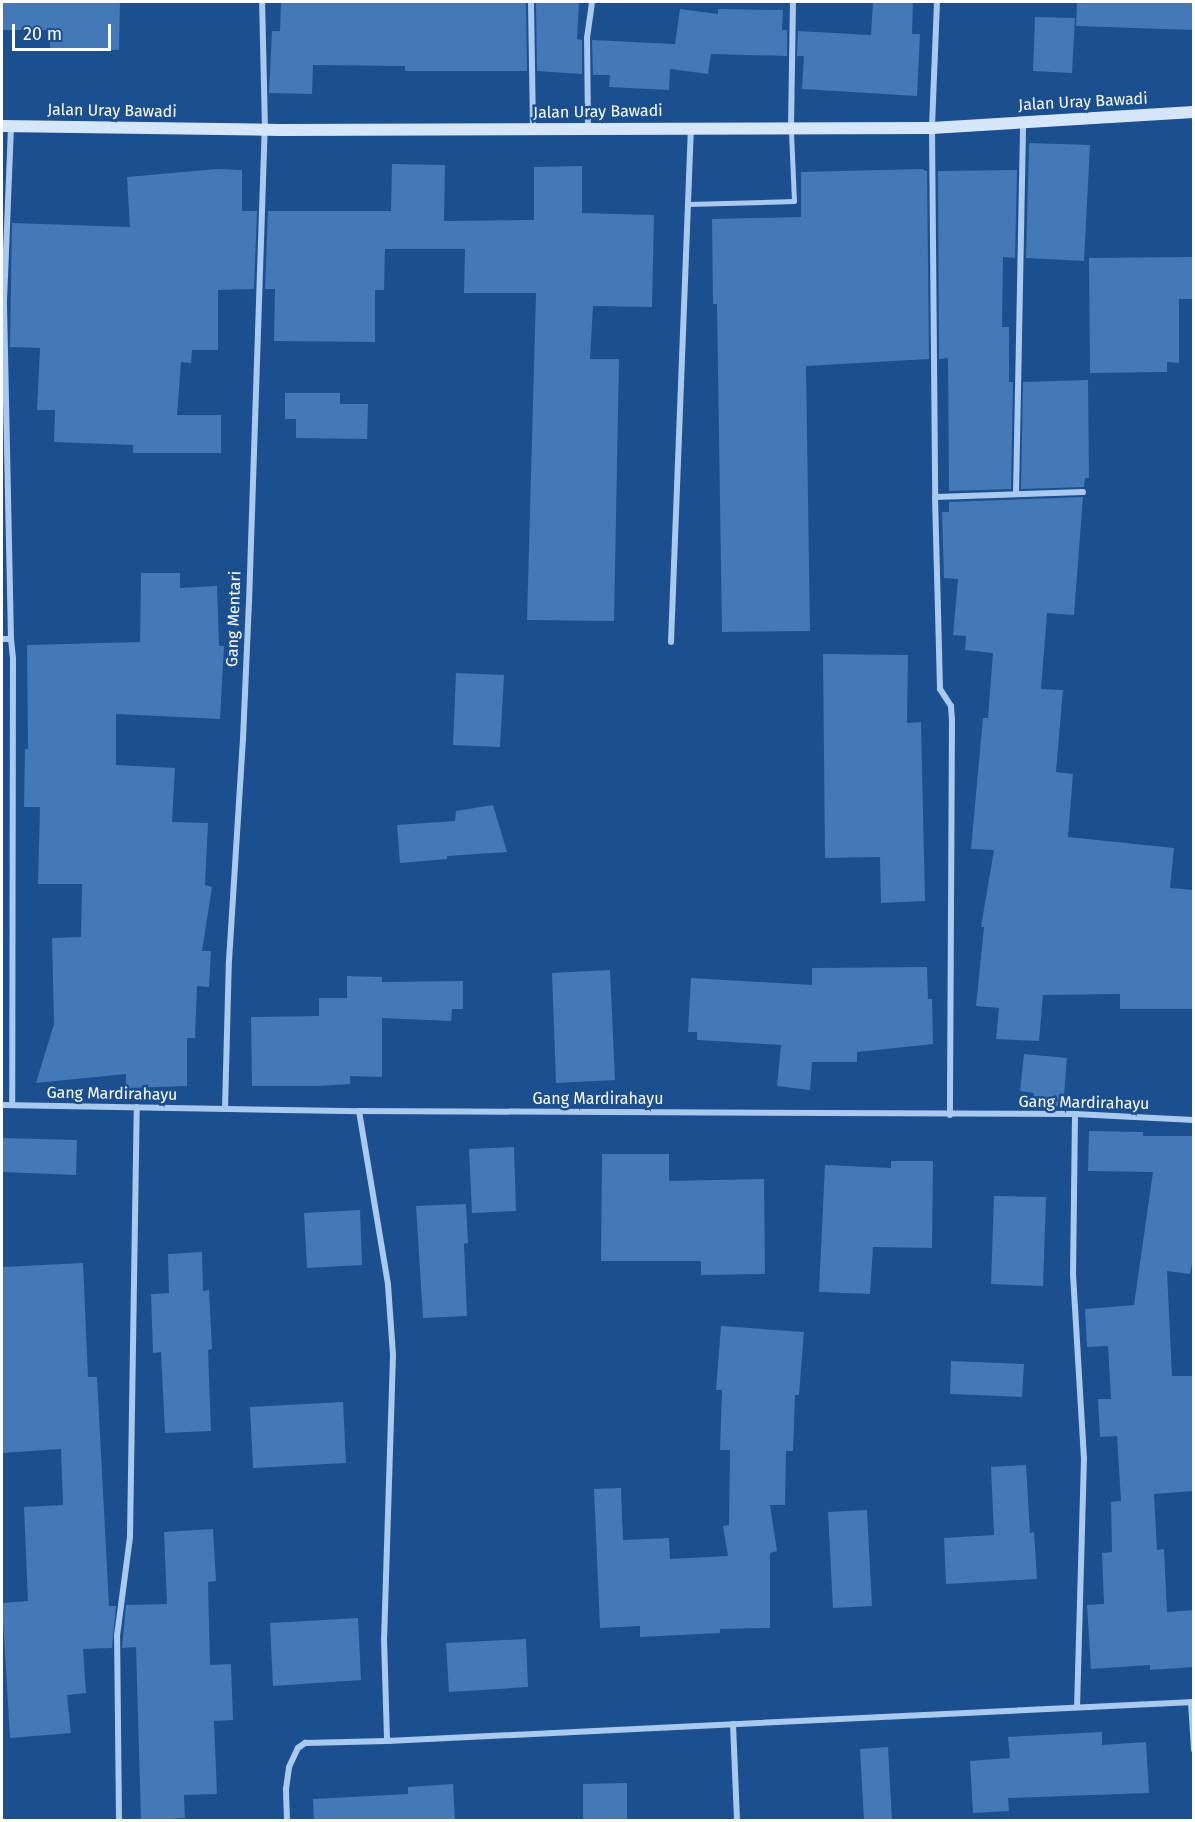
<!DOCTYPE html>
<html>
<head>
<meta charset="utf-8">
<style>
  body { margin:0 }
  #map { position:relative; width:1195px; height:1822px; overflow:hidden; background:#1b4f8f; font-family:"Fira Sans",sans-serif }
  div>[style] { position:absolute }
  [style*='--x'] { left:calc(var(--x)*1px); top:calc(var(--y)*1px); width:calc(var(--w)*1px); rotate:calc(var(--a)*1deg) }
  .building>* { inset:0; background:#4478b7 }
  .lane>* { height:4.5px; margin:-2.25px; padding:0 2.25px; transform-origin:2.25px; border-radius:2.25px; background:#a9c9ee }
  .street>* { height:6px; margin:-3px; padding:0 3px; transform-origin:3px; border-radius:3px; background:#a9c9ee }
  .secondary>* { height:12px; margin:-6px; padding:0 6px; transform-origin:6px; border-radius:6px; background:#d6e6fa }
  span { translate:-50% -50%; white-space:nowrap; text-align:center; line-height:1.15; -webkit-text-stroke:5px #1b4f8f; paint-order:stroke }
  .street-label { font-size:16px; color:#fff }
  .frame { position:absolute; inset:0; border:3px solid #fff; pointer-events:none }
  .scale { position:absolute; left:12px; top:24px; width:99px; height:27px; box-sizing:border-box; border:3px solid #fff; border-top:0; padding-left:8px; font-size:18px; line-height:21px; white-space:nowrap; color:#fff; -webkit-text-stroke:4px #1b4f8f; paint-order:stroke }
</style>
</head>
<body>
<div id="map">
  <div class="building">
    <i style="clip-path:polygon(2px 2px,120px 2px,119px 50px,50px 48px,50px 30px,2px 30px)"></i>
    <i style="clip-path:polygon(281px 2px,526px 2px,527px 71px,405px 71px,405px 66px,313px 65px,312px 94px,269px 93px,272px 31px,280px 31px)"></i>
    <i style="clip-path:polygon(536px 2px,579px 2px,577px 39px,582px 40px,582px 74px,537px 71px)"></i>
    <i style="clip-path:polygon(873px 2px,913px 2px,912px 34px,920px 34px,917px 96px,802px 89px,804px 56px,797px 56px,798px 31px,871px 35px)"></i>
    <i style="clip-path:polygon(1077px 2px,1194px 2px,1194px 30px,1076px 26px)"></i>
    <i style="clip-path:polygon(680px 9px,718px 14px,718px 9px,783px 10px,782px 30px,787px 30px,787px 56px,711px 54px,708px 74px,670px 69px,669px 90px,609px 87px,610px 75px,593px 75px,592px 40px,675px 44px)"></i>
    <i style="clip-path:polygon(1035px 17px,1075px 18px,1072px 73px,1033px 71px)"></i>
    <i style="clip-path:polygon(1029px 143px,1090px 145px,1084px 261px,1026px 258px)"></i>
    <i style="clip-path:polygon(392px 164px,445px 165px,444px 221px,534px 220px,534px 167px,582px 166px,582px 213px,654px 215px,652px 307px,593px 306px,590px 359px,619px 359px,614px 621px,527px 620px,536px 293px,464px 293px,465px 249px,385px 249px,384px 290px,375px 290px,375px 342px,274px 341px,275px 289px,265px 289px,268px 211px,391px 211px)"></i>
    <i style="clip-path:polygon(217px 169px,242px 170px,242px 211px,257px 211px,254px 289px,218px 290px,218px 350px,192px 350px,191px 363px,181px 362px,177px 415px,221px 415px,221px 453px,133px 453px,133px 445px,54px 442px,55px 410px,37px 410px,40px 348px,10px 347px,12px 223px,130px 227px,127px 177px)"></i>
    <i style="clip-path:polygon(921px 169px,927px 171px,929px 359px,806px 366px,810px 631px,722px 632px,717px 304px,713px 304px,712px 219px,801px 217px,801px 172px)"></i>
    <i style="clip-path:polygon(1017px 170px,1015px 258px,1003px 257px,1002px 327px,1009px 327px,1009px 382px,1013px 382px,1011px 489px,949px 491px,948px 358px,939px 359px,938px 171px)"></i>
    <i style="clip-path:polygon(1194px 257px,1194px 299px,1179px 299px,1179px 363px,1167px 362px,1167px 372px,1090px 373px,1089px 258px)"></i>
    <i style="clip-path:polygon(1088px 380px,1089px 478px,1085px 478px,1084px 487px,1021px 489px,1023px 382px)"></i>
    <i style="clip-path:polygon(285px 393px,340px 393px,340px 404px,368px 404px,367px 439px,296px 438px,296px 419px,285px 419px)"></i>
    <i style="clip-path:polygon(1083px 497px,1074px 615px,1047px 613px,1041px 689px,1063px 690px,1056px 772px,1073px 774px,1068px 837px,1174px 848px,1170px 888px,1194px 890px,1194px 1009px,1120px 1009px,1120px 994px,1043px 995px,1039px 1041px,996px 1039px,999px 1008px,976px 1006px,984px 927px,981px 927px,994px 850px,971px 849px,983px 718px,988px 718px,993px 653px,965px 650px,966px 636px,953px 635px,958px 579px,944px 578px,942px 512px,949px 512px,949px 502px)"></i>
    <i style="clip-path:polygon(141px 573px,180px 573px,180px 588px,217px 586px,219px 646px,224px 646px,220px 719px,116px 714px,116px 765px,175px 768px,172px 822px,208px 823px,205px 885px,212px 887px,202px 951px,211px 951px,209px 987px,197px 986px,195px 1038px,187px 1038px,187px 1086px,126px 1088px,126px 1074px,36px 1083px,54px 1024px,52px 938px,81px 937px,82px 884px,38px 884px,40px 807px,24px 807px,25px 749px,28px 749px,27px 645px,140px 642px)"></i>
    <i style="clip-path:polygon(823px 654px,908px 655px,907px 723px,921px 722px,925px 901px,881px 903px,880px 857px,825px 858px)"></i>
    <i style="clip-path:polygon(456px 673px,504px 675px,500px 747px,453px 745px)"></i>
    <i style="clip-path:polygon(493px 805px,507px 852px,447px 856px,447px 859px,400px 863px,397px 825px,455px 821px,456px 811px)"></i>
    <i style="clip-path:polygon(927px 967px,928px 999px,932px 999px,933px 1044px,857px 1052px,857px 1062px,812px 1062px,810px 1090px,777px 1086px,781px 1045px,697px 1040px,697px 1032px,688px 1032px,691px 978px,812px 985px,812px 968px)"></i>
    <i style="clip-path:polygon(610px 970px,615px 1080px,556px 1083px,552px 973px)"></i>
    <i style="clip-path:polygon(347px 976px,382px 977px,382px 982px,463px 981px,463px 1009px,452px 1009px,451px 1021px,382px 1018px,382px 1077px,350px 1076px,350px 1084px,319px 1086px,252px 1086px,251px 1017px,319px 1016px,319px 998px,347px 998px)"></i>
    <i style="clip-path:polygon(1024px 1054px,1067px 1058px,1063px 1107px,1033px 1104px,1034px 1093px,1020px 1091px)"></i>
    <i style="clip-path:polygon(1089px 1131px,1143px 1132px,1143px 1136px,1194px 1136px,1194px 1253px,1190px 1274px,1167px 1271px,1172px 1376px,1194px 1376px,1194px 1491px,1154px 1494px,1157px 1550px,1164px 1549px,1167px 1612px,1194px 1610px,1194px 1667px,1150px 1670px,1150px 1665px,1091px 1669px,1087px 1605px,1104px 1604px,1102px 1553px,1112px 1552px,1111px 1502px,1121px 1501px,1117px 1436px,1100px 1437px,1098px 1399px,1111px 1399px,1108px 1346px,1087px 1347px,1085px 1309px,1134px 1305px,1153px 1172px,1088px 1171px)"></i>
    <i style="clip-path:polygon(2px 1138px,77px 1140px,76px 1175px,2px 1172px)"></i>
    <i style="clip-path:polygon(514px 1147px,516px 1211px,472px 1213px,469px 1149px)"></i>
    <i style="clip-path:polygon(602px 1154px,669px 1154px,669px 1181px,764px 1179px,765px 1274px,701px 1275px,701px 1261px,601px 1261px)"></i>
    <i style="clip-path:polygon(891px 1161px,933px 1161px,932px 1248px,873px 1247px,870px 1294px,819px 1292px,825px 1165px,891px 1168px)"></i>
    <i style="clip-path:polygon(994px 1196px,1046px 1197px,1043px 1286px,991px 1284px)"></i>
    <i style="clip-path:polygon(466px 1204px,468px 1243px,464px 1244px,467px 1316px,423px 1318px,416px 1206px)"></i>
    <i style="clip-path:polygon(360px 1210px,362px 1265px,307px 1268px,304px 1213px)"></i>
    <i style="clip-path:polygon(202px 1252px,203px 1291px,209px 1290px,212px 1349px,208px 1350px,211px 1431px,165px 1433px,161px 1352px,153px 1353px,151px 1294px,169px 1293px,168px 1254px)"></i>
    <i style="clip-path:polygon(83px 1263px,88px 1377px,97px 1377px,109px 1606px,116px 1606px,112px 1648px,83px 1649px,86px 1693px,67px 1695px,71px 1733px,10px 1738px,2px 1603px,28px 1601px,24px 1507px,63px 1505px,61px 1449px,2px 1453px,2px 1267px)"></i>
    <i style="clip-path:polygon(721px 1326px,804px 1332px,799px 1395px,795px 1395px,793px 1451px,786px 1451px,785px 1505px,770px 1505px,777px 1551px,770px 1553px,770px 1628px,720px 1629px,720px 1633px,640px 1637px,640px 1626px,600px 1628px,594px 1489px,621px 1488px,623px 1540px,669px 1538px,670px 1559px,728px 1556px,723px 1526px,729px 1525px,730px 1450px,720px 1450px,722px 1390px,716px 1390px)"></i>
    <i style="clip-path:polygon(951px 1361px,1024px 1364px,1022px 1397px,950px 1394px)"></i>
    <i style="clip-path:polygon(343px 1402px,346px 1463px,253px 1468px,250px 1407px)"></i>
    <i style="clip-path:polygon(1026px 1465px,1030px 1533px,1034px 1532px,1037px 1579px,946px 1584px,944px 1538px,994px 1535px,991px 1467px)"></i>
    <i style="clip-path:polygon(867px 1510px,872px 1606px,833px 1608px,828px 1512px)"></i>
    <i style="clip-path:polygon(213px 1529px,216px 1581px,208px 1582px,210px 1665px,231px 1664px,233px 1720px,214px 1721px,217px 1794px,184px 1795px,185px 1818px,141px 1821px,136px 1647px,122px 1648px,126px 1605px,167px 1604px,164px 1532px)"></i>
    <i style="clip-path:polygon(358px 1618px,361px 1680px,273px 1686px,270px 1623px)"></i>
    <i style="clip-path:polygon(526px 1639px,528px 1687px,449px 1692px,446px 1643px)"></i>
    <i style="clip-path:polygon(1102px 1732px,1102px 1745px,1146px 1742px,1149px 1793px,1008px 1798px,1009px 1811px,973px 1813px,970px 1761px,1010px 1758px,1008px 1737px)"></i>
    <i style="clip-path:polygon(888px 1747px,892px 1821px,864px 1821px,860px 1749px)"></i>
    <i style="clip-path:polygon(627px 1783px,627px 1821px,583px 1821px,583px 1784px)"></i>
    <i style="clip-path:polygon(453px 1784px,455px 1821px,314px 1821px,313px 1799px,408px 1794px,408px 1787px)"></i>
  </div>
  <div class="lane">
    <i style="--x:688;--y:204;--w:106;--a:-1.6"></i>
    <i style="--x:794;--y:201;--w:70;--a:-92.5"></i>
  </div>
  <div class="street">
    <i style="--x:531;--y:2;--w:127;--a:89.1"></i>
    <i style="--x:937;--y:2;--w:126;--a:92.3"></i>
    <i style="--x:932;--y:128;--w:369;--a:89.5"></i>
    <i style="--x:935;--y:497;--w:192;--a:88.5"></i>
    <i style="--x:940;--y:689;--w:20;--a:57"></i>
    <i style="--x:951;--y:706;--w:13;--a:86"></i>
    <i style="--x:952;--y:719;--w:396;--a:90.3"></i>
    <i style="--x:791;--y:128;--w:126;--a:-89.1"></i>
    <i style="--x:588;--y:129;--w:91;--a:-90.6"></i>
    <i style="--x:587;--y:38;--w:36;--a:-82"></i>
    <i style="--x:1016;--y:494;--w:371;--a:-88.9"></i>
    <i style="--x:935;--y:497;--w:148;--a:-1.9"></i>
    <i style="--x:2;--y:639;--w:9;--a:0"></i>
    <i style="--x:11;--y:639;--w:20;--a:84"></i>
    <i style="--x:13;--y:659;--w:446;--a:90.1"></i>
    <i style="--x:11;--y:639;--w:338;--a:-91.2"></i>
    <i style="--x:4;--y:301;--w:175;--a:-87.7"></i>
    <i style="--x:671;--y:642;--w:515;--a:-87.78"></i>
    <i style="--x:2;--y:1105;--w:357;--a:1"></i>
    <i style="--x:359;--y:1111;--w:716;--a:0.24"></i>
    <i style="--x:1075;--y:1114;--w:119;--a:2.9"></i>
    <i style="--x:225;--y:1109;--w:148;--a:-88.5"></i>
    <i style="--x:229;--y:961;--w:222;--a:-86.4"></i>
    <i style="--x:243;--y:739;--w:136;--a:-87.5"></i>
    <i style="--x:249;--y:603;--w:473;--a:-88.1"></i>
    <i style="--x:265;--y:130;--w:128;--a:-91.3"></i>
    <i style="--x:359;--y:1111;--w:176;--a:80.5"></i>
    <i style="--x:388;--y:1285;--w:70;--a:85.9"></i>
    <i style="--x:393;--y:1355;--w:283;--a:91.8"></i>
    <i style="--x:384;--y:1638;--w:103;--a:88.3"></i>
    <i style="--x:1075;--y:1114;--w:160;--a:90.7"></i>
    <i style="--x:1073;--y:1274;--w:184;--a:86.6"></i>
    <i style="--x:1084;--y:1458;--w:248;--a:91.6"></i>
    <i style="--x:1191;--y:1702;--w:48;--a:86.4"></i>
    <i style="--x:733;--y:1724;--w:96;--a:87.6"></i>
    <i style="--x:119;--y:1820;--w:184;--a:-90.6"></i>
    <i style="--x:117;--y:1636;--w:100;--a:-82.5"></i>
    <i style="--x:130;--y:1537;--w:430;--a:-89.1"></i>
    <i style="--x:287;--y:1820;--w:31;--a:-92"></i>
    <i style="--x:286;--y:1789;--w:22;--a:-82"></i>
    <i style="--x:289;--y:1767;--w:21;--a:-65"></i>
    <i style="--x:298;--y:1748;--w:9;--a:-36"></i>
    <i style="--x:305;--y:1743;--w:82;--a:-1.4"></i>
    <i style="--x:387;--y:1741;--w:808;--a:-2.77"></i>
  </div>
  <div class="secondary">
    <i style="--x:2;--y:126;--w:278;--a:0.8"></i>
    <i style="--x:280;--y:130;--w:652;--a:-0.18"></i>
    <i style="--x:932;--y:128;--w:262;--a:-3.5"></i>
  </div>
  <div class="street-label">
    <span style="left:1083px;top:102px;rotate:-3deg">Jalan Uray Bawadi</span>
    <span style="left:112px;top:111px;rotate:1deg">Jalan Uray Bawadi</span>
    <span style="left:598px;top:112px;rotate:-1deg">Jalan Uray Bawadi</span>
    <span style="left:234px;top:619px;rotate:-88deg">Gang Mentari</span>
    <span style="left:112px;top:1094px;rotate:1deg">Gang Mardirahayu</span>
    <span style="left:598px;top:1099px">Gang Mardirahayu</span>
    <span style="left:1084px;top:1103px;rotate:1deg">Gang Mardirahayu</span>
  </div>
  <div class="frame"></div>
  <div class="scale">20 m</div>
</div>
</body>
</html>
